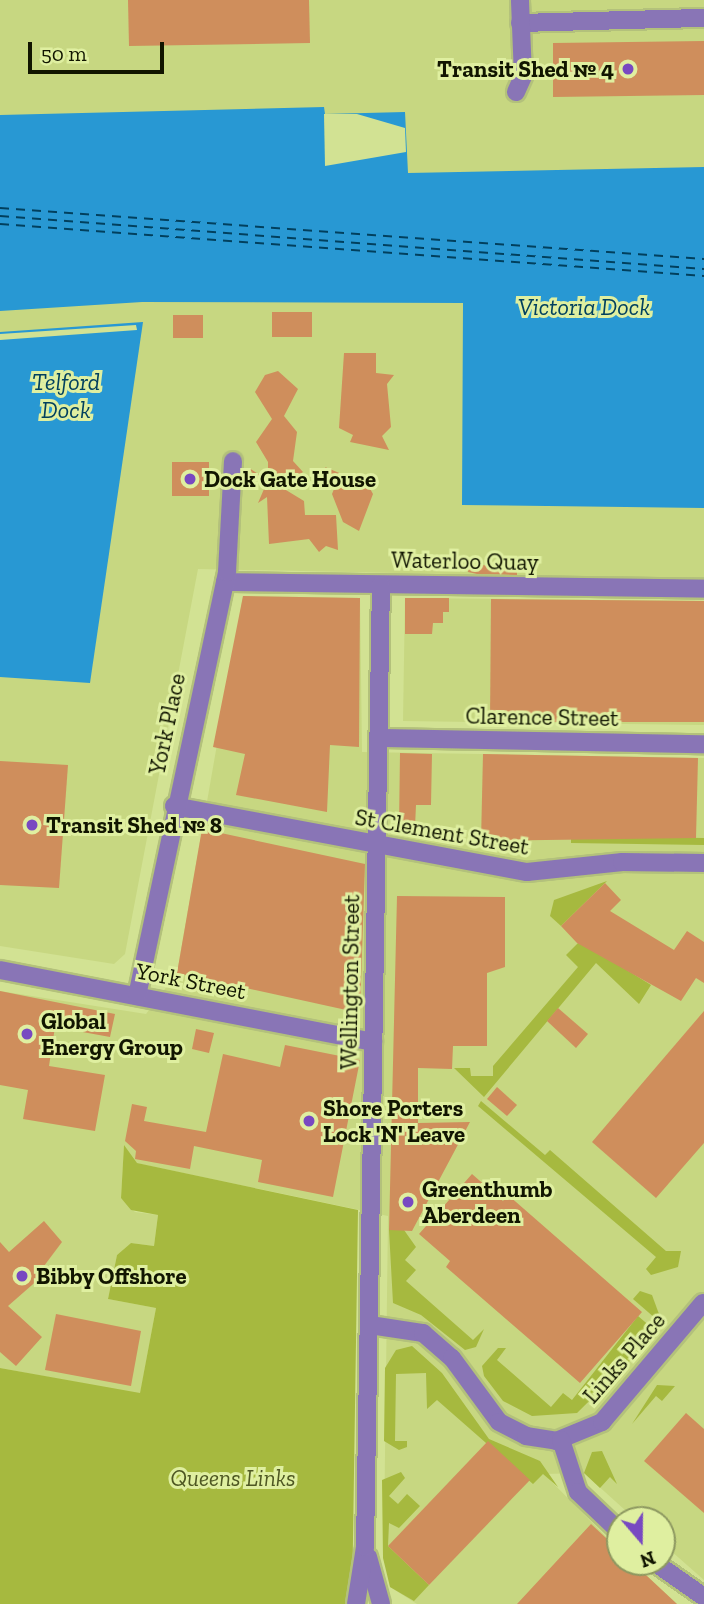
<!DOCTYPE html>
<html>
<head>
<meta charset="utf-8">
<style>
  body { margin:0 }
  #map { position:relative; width:704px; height:1604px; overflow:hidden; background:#d2e293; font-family:"Zilla Slab",serif }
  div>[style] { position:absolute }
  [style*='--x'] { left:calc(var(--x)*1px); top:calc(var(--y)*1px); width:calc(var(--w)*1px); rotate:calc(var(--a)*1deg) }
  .built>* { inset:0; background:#c7d781 }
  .green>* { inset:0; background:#a6b93f }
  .water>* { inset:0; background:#2898d3 }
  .pier>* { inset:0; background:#d2e293 }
  .ferry>* { height:2px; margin-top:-1px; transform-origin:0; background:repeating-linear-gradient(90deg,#01405e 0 9px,transparent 0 16px) }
  .building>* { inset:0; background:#cf8e5c }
  .roads { filter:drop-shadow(2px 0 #b3c17b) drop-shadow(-2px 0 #b3c17b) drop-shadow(0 2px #b3c17b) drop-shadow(0 -2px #b3c17b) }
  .minor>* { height:18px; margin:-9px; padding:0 9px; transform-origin:9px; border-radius:9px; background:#8975b6 }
  .dots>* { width:19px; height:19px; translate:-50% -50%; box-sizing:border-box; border:4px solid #dfefa0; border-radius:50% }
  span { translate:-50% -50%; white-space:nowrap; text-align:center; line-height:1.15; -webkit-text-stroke:6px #dfefa0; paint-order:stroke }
  .poi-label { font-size:23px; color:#111500; font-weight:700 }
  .right { translate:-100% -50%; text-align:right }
  .left { translate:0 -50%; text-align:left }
  .street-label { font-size:23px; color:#111500 }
  .park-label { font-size:23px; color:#4e5722; font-style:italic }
  .water-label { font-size:24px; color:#01405e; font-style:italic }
  .north { position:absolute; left:606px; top:1506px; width:70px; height:70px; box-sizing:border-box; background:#dfefa0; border:2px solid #8d9860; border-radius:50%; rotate:160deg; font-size:19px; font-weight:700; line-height:28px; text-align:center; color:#111500 }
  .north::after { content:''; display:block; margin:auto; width:24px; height:32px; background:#7849c1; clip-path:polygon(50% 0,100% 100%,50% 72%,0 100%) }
  .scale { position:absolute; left:28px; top:42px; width:136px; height:32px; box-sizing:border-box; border:4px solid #111500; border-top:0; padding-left:9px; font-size:21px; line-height:24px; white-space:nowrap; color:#111500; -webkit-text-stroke:5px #dfefa0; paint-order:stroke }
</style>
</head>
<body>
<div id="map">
  <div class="built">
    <i style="clip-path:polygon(0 0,704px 0,704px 579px,198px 569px,125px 954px,114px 964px,0 946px)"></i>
    <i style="clip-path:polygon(243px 596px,360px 598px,362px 752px,704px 758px,704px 1580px,662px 1543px,662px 1520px,636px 1520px,584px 1473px,544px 1474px,620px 1551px,620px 1562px,632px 1562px,677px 1604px,417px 1604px,390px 1587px,384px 1535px,388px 1216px,136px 1163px,124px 1146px,121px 1198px,135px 1212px,158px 1215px,154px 1246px,131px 1243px,117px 1255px,108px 1299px,156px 1308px,140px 1394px,0 1368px,0 991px,146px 1014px,177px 973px)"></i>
    <i style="clip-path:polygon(405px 598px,704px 601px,704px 725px,403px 721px)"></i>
  </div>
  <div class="green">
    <i style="clip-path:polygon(571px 836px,704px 838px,704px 845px,571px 843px)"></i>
    <i style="clip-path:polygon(607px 881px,561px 926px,550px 916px,554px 900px)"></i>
    <i style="clip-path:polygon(580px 941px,651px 985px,639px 1004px,596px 963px,484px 1097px,454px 1068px,470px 1068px,471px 1076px,493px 1076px,493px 1066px,578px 967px,566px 955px)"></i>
    <i style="clip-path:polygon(481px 1101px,545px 1155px,550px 1150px,666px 1251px,681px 1251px,678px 1267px,651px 1275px,646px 1269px,656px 1257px,478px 1106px)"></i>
    <i style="clip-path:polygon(124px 1145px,137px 1163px,358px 1210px,352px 1604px,0 1604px,0 1368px,140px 1393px,156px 1308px,108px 1299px,117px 1255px,131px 1243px,154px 1246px,158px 1215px,131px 1210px,121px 1198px)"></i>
    <i style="clip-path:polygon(389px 1230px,404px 1230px,416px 1247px,405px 1260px,416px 1270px,406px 1281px,473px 1340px,484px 1329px,476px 1347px,465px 1350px,421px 1315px,393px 1303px)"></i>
    <i style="clip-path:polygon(640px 1291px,652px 1295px,663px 1325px,633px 1299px)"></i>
    <i style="clip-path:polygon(638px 1316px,658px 1333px,577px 1413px,532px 1416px,503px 1401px,484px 1376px,482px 1366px,498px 1348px,506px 1348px,497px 1360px,551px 1407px,563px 1393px,572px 1400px)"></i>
    <i style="clip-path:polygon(412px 1346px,442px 1373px,489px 1439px,540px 1461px,558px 1487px,543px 1474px,533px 1484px,437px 1400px,427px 1409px,426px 1373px,396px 1374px,395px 1441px,407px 1441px,407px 1447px,399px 1450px,384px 1441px,385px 1368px,396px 1350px)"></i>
    <i style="clip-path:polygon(657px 1385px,675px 1386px,662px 1401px,656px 1396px,632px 1424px)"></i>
    <i style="clip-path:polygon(602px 1451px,617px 1484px,610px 1477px,600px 1488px,584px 1473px,592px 1452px)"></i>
    <i style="clip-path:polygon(401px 1472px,405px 1478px,389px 1496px,398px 1504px,407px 1494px,420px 1506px,399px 1528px,389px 1523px,388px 1546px,429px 1585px,414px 1601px,390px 1587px,383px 1558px,382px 1480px)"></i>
  </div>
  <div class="water">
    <i style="clip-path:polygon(324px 107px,325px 114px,405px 112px,408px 173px,704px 167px,704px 508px,462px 505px,463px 303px,142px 302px,0 311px,0 115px)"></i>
    <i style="clip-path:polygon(143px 322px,90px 683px,0 677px,0 332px)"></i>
  </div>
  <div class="pier">
    <i style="clip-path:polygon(324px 114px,357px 114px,405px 128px,406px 152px,325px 166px)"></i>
    <i style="clip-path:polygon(136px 325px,137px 330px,0 340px,0 334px)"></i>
  </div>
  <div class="ferry">
    <i style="--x:0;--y:208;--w:706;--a:4.14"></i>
    <i style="--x:0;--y:216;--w:706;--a:4.31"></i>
    <i style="--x:0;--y:224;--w:706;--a:4.22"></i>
  </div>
  <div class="building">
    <i style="clip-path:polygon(128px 0,309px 0,310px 43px,129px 46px)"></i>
    <i style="clip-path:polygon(704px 41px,704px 95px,553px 97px,553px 43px)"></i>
    <i style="clip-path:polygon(272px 312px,312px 312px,312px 337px,272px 337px)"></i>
    <i style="clip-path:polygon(173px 315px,203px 315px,203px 338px,173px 338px)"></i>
    <i style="clip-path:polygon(344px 353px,376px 353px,376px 373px,394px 375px,387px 384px,391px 427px,382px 436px,389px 450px,350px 442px,353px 435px,339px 428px)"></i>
    <i style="clip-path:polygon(278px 371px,298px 389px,284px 416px,297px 432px,293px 461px,303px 472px,281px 487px,304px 501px,305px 515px,336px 515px,338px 550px,326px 546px,319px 552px,309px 539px,269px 544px,267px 497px,258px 503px,264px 489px,249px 468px,268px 480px,268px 462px,256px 442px,272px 419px,255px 392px,265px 375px)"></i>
    <i style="clip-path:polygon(172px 462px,209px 462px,209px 496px,172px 496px)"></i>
    <i style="clip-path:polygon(325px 467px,368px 485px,373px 494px,359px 531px,343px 522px,332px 494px,336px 484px)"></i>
    <i style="clip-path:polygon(469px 565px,517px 566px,517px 575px,477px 574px,468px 572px)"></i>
    <i style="clip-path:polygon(243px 596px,360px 598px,359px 747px,330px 745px,327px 812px,236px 795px,245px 754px,213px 747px)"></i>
    <i style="clip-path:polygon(405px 598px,449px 598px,449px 612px,443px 612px,443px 623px,433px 623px,432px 634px,405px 634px)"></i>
    <i style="clip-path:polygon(491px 599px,704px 601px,704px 722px,490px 722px)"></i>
    <i style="clip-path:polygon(400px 753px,432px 754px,431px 805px,416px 805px,415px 827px,399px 827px)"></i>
    <i style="clip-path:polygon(483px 754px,698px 758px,696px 838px,481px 841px)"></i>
    <i style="clip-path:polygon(0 761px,68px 765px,59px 888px,0 885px)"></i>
    <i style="clip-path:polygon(202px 829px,365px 864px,360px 1013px,177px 973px)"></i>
    <i style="clip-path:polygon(605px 883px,621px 900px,610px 911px,674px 950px,687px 931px,704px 942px,704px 983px,696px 978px,681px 1001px,577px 943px,561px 926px)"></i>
    <i style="clip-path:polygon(397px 896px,505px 897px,505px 967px,487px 973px,487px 1046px,453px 1046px,452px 1069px,418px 1068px,418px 1123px,470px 1122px,412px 1231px,389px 1230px)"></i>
    <i style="clip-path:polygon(0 991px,115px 1014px,110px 1037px,55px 1027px,49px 1066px,105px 1075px,95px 1131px,23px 1119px,28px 1090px,0 1085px)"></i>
    <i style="clip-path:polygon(558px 1008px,588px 1034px,576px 1048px,547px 1021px)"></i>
    <i style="clip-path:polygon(704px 1011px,704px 1143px,656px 1198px,592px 1142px)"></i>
    <i style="clip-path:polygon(196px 1029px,214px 1033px,209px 1053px,192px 1049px)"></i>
    <i style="clip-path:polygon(285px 1045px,360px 1060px,333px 1197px,258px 1182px,262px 1160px,194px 1146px,190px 1169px,135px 1159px,136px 1151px,125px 1141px,132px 1104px,147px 1107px,144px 1121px,206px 1132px,223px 1054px,280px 1067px)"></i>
    <i style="clip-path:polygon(497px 1087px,517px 1105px,507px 1116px,487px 1099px)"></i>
    <i style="clip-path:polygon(472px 1174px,503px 1201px,508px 1195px,642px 1312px,580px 1383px,446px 1267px,450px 1261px,419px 1234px)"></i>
    <i style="clip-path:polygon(44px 1221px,62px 1242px,44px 1266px,48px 1271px,8px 1306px,42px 1337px,16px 1366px,0 1352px,0 1242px,9px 1252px)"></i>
    <i style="clip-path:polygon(56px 1314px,141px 1331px,131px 1386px,45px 1370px)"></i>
    <i style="clip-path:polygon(686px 1413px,704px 1429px,704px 1513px,644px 1461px)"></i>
    <i style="clip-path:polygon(488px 1441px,530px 1480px,429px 1585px,388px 1546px)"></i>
    <i style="clip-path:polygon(591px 1524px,620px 1551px,620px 1562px,632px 1562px,677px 1604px,517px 1604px)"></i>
  </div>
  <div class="roads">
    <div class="minor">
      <i style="--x:520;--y:23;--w:184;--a:-1.6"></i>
      <i style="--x:516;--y:92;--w:17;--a:-66"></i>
      <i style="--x:523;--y:76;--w:76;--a:-92.3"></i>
      <i style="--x:225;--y:582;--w:479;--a:0.8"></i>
      <i style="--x:380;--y:738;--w:324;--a:1.1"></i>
      <i style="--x:174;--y:806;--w:359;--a:10.6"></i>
      <i style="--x:527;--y:872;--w:96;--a:-6"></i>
      <i style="--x:622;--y:862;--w:82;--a:0.7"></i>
      <i style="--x:0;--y:970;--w:380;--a:10.9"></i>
      <i style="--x:137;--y:996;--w:433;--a:-78"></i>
      <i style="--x:227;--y:572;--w:111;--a:-86.9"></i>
      <i style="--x:370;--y:1325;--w:54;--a:8.6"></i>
      <i style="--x:423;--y:1333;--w:38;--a:41"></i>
      <i style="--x:452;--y:1358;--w:79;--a:53.7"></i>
      <i style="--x:499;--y:1422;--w:30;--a:27"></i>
      <i style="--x:526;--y:1436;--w:30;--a:9"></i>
      <i style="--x:556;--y:1441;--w:50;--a:-22.4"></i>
      <i style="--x:602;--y:1422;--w:156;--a:-49.7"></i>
      <i style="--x:561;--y:1440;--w:55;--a:71.9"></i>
      <i style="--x:578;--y:1492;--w:58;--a:43.6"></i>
      <i style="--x:368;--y:1557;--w:49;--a:74.5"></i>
      <i style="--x:654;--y:1562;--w:61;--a:35"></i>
      <i style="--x:356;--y:1604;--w:58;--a:-81"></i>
      <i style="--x:365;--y:1547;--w:962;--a:-89.05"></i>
    </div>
  </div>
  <div class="dots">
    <i style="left:628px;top:69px;background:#7849c1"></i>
    <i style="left:190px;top:479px;background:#7849c1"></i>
    <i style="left:32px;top:825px;background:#7849c1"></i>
    <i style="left:27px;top:1034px;background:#7849c1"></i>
    <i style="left:309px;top:1121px;background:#7849c1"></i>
    <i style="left:408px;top:1202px;background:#7849c1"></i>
    <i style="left:22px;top:1276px;background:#7849c1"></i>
  </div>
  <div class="poi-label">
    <span class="right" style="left:614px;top:69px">Transit Shed № 4</span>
    <span class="left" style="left:204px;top:479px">Dock Gate House</span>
    <span class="left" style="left:46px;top:825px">Transit Shed № 8</span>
    <span class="left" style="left:41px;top:1034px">Global<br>Energy Group</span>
    <span class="left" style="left:323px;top:1121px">Shore Porters<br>Lock 'N' Leave</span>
    <span class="left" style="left:422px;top:1202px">Greenthumb<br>Aberdeen</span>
    <span class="left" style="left:36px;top:1276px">Bibby Offshore</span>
  </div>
  <div class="street-label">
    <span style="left:465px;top:561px;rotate:1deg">Waterloo Quay</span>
    <span style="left:542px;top:717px;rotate:1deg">Clarence Street</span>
    <span style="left:167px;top:724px;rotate:-78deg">York Place</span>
    <span style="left:442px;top:832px;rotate:10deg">St Clement Street</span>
    <span style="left:191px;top:981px;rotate:11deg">York Street</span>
    <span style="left:350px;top:982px;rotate:-89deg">Wellington Street</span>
    <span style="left:624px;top:1358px;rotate:-49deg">Links Place</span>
  </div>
  <div class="park-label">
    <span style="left:233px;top:1478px">Queens Links</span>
  </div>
  <div class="water-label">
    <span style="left:584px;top:307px">Victoria Dock</span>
    <span style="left:66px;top:396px">Telford<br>Dock</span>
  </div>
  <div class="north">N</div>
  <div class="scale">50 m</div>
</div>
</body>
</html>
